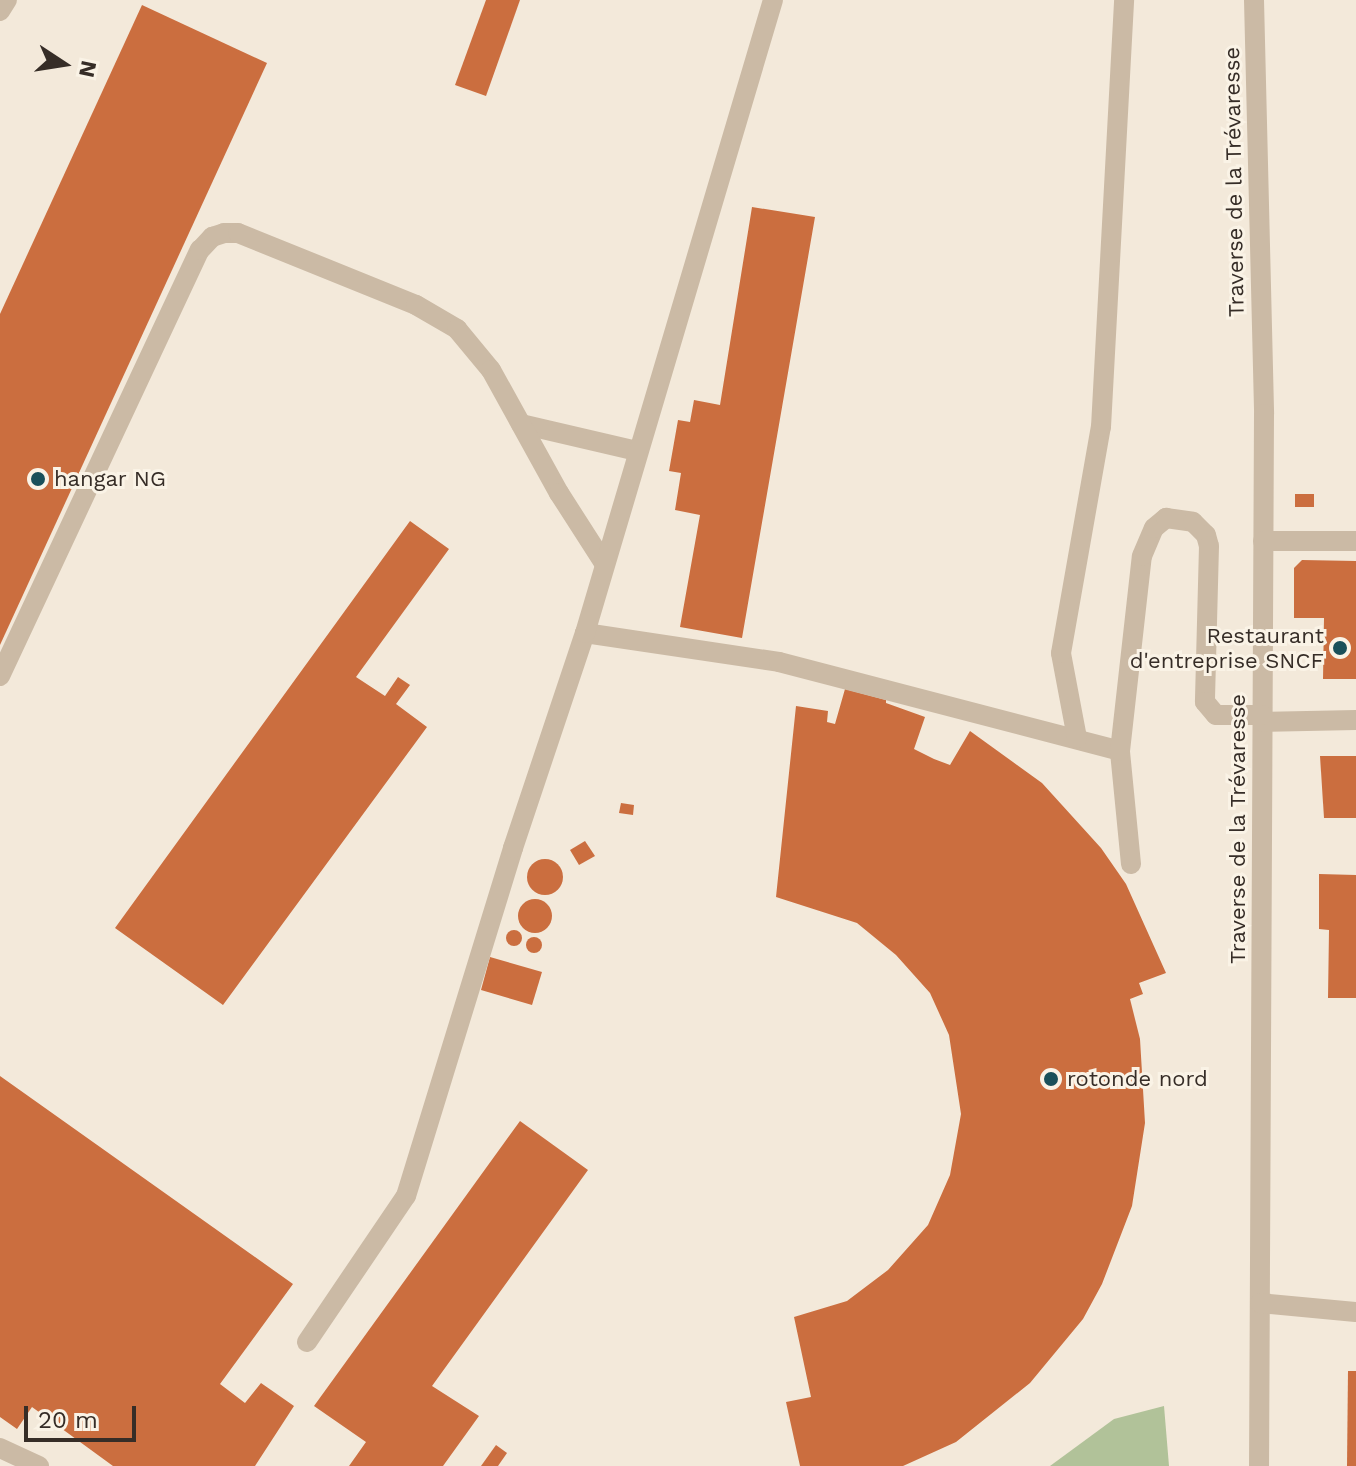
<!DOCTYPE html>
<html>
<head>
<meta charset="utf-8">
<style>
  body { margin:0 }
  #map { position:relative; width:1356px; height:1466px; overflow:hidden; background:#f3e9da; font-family:"Work Sans",sans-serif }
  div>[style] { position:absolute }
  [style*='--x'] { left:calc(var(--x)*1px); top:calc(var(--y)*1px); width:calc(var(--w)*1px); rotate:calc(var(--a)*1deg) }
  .green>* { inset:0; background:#b1c299 }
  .building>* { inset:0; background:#cb6e3f }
  .round { border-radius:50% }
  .minor>* { height:20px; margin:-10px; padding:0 10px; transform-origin:10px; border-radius:10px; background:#cbbaa5 }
  .dots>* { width:22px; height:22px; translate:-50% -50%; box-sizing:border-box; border:4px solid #faf3e6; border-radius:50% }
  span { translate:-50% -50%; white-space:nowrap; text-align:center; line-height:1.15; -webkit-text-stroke:6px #faf3e6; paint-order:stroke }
  .street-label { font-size:22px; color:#362d27 }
  .poi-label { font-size:22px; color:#362d27 }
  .left { translate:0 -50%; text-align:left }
  .right { translate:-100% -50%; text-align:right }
  .north { position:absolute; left:24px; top:24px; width:80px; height:80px; -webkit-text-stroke:6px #faf3e6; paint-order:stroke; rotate:102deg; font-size:22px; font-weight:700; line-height:32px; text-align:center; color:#362d27 }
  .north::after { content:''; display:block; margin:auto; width:28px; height:36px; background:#362d27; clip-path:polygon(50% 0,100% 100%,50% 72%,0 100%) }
  .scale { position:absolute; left:24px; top:1406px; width:112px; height:36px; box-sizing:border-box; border:4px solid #362d27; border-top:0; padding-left:10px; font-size:24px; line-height:28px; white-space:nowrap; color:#362d27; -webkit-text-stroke:6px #faf3e6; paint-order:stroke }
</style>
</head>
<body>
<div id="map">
  <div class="green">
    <i style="clip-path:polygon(1164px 1406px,1169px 1466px,1050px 1466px,1114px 1419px)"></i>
  </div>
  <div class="building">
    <i style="clip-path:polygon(486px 0,520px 0,486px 96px,455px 85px)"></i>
    <i style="clip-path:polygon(142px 5px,267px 63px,0 645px,0 314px)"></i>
    <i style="clip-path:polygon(752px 207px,815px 217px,742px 638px,680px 627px,700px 515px,675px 510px,681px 473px,669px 471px,678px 420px,690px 422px,694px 400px,720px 405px)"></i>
    <i style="clip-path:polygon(1295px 494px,1314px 494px,1314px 507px,1295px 507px)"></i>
    <i style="clip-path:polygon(410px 521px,449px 549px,356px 677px,385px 696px,398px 677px,410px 685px,396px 704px,427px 727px,223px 1005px,115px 928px)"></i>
    <i style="clip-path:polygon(1302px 560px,1356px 561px,1356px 679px,1323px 679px,1324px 618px,1294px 618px,1294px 568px)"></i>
    <i style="clip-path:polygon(845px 689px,886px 700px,886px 703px,925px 717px,914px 749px,934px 759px,950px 765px,970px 731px,1042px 783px,1101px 848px,1126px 884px,1166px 973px,1139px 983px,1143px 994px,1130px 999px,1140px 1039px,1145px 1123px,1132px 1206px,1102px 1284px,1083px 1319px,1030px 1383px,956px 1442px,903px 1466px,800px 1466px,786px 1402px,811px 1397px,794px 1317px,847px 1301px,888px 1270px,928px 1225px,950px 1175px,961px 1114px,949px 1035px,930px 993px,896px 955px,857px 923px,776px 897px,796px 706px,828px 711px,827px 722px,835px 724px)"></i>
    <i style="clip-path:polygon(1320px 756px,1356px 756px,1356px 818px,1324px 818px)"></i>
    <i style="clip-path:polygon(621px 803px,634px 805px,633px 815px,619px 813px)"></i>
    <i style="clip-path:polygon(585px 841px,595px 856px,579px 865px,570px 850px)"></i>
    <i class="round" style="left:527px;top:859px;width:36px;height:36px"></i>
    <i style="clip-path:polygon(1319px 874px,1356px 875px,1356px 998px,1328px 998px,1329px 930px,1319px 929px)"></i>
    <i class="round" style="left:518px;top:899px;width:34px;height:34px"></i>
    <i class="round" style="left:506px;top:930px;width:16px;height:16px"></i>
    <i class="round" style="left:526px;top:937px;width:16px;height:16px"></i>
    <i style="clip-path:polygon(490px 957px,542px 972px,532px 1005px,481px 990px)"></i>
    <i style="clip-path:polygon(0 1076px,293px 1284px,220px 1384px,245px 1403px,261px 1383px,294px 1406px,255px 1466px,113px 1466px,32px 1407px,17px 1429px,0 1417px)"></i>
    <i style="clip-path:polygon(520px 1121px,588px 1170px,432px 1386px,479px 1416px,443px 1466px,349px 1466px,366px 1442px,314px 1406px)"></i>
    <i style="clip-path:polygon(1348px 1371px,1356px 1371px,1356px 1466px,1347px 1466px)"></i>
    <i style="clip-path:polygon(496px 1445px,507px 1453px,498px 1466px,481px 1466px)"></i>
  </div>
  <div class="minor">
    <i style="--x:1254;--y:0;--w:414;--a:88.6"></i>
    <i style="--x:1264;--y:414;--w:1052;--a:90.27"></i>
    <i style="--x:0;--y:11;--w:13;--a:-58"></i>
    <i style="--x:521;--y:424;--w:119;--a:13.1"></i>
    <i style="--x:1263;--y:541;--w:93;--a:0"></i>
    <i style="--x:585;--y:633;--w:196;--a:8.5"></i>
    <i style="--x:779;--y:662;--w:352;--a:14.6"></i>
    <i style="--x:0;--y:676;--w:471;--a:-64.9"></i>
    <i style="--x:200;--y:250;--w:18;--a:-47"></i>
    <i style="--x:212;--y:237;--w:13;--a:-18"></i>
    <i style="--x:224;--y:233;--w:14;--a:0"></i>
    <i style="--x:238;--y:233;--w:192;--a:22"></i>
    <i style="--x:416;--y:305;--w:48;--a:30.3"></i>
    <i style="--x:457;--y:329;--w:53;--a:50.3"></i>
    <i style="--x:491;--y:370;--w:141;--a:61.1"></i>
    <i style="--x:559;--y:493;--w:83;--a:57.3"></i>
    <i style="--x:1263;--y:722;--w:93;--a:-1.2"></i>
    <i style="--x:1077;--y:738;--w:86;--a:-100.7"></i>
    <i style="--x:1061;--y:653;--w:230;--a:-80"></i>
    <i style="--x:1101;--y:427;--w:428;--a:-86.9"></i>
    <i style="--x:1131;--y:864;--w:114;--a:-95.6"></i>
    <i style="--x:1120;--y:751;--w:196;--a:-83.6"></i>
    <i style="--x:1142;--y:556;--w:30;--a:-67"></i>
    <i style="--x:1154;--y:528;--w:16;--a:-40"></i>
    <i style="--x:1166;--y:518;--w:27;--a:8"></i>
    <i style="--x:1193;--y:522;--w:18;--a:45"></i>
    <i style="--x:1206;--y:535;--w:11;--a:75"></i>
    <i style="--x:1209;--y:546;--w:156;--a:91.5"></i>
    <i style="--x:1205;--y:702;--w:17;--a:50"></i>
    <i style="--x:1216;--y:715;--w:46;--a:0"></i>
    <i style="--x:1260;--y:1303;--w:96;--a:5.4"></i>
    <i style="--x:307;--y:1342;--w:176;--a:-55.9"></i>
    <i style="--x:406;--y:1196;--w:364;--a:-72.9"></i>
    <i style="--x:513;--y:848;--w:227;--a:-71.5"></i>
    <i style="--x:585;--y:633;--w:660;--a:-73.46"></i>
    <i style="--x:0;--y:1448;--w:43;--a:24.8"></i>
  </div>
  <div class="dots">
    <i style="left:38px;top:479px;background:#1a505a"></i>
    <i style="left:1340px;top:648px;background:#1a505a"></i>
    <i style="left:1051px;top:1079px;background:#1a505a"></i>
  </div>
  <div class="street-label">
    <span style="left:1234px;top:182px;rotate:-91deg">Traverse de la Trévaresse</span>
    <span style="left:1238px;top:829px;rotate:-90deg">Traverse de la Trévaresse</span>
  </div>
  <div class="poi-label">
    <span class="left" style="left:54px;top:479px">hangar NG</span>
    <span class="right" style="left:1324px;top:648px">Restaurant<br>d'entreprise SNCF</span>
    <span class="left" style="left:1067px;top:1079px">rotonde nord</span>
  </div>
  <div class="north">N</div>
  <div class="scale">20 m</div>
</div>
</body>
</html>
